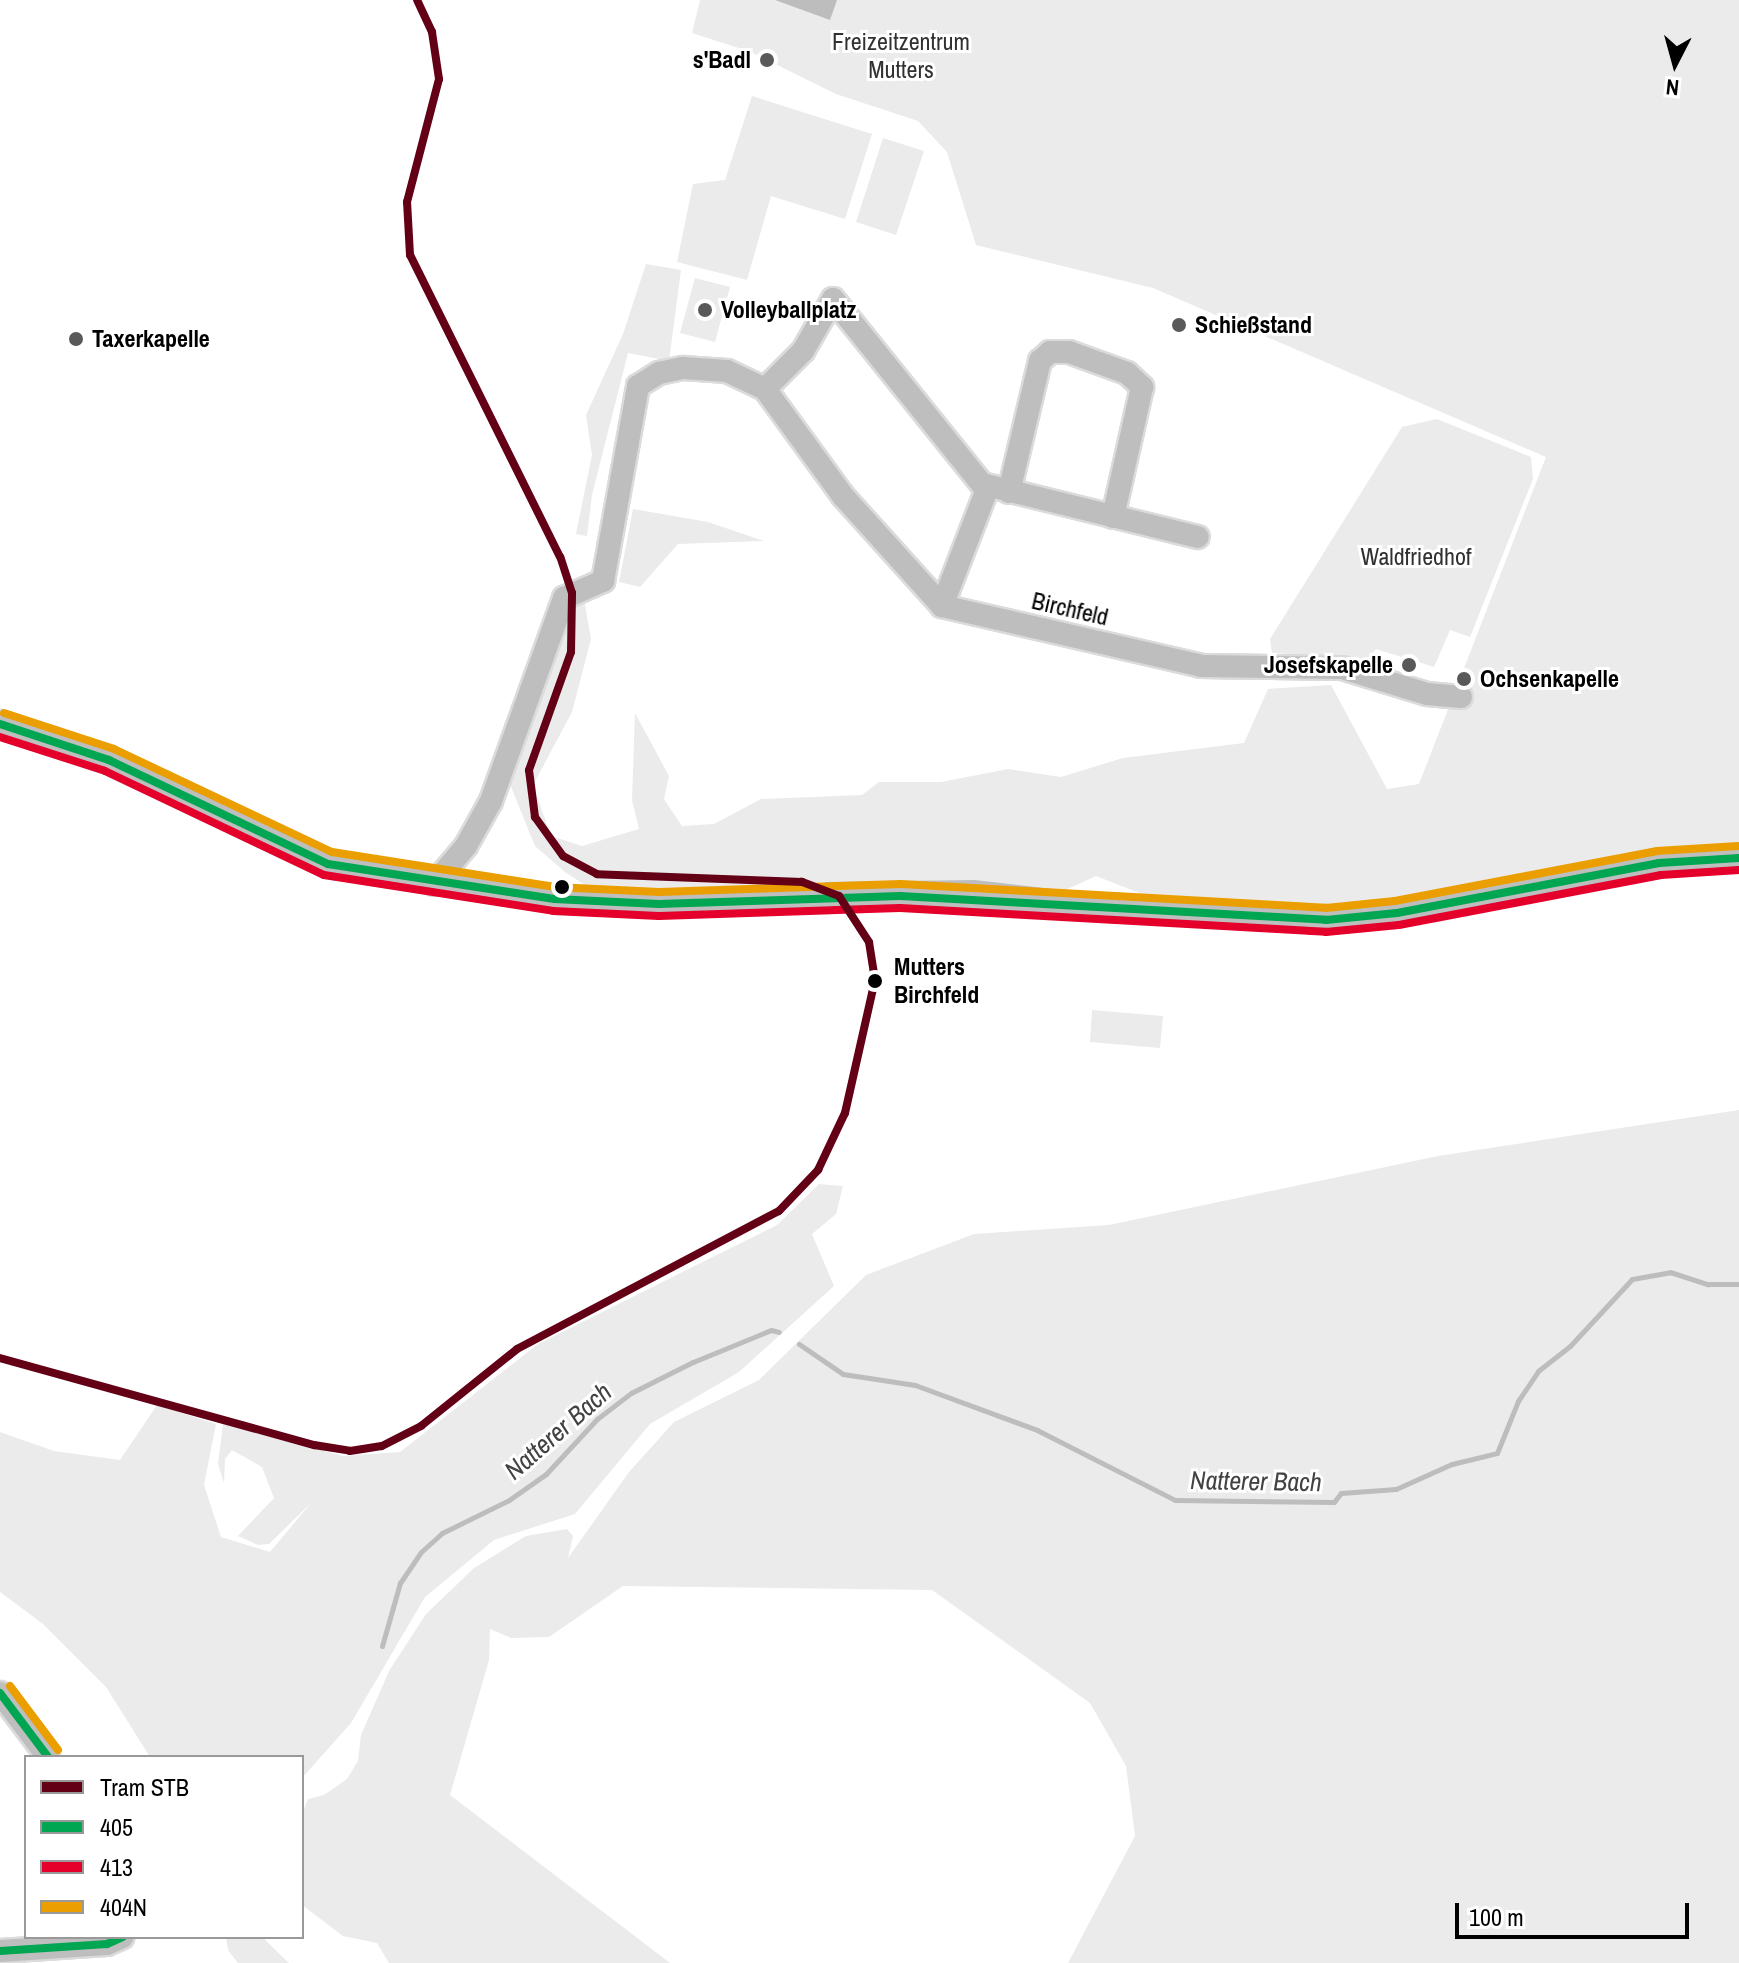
<!DOCTYPE html>
<html>
<head>
<meta charset="utf-8">
<style>
  body { margin:0 }
  #map { position:relative; width:1739px; height:1963px; overflow:hidden; background:#fff; font-family:"Archivo Narrow",sans-serif }
  div>[style] { position:absolute }
  [style*='--x'] { left:calc(var(--x)*1px); top:calc(var(--y)*1px); width:calc(var(--w)*1px); rotate:calc(var(--a)*1deg) }
  .green>* { inset:0; background:#ebebeb }
  .water>* { inset:0; background:#bdbdbd }
  .stream>* { height:5px; margin:-2.5px; padding:0 2.5px; transform-origin:2.5px; border-radius:2.5px; background:#bdbdbd }
  .roads { filter:drop-shadow(2px 0 #dbdbdb) drop-shadow(-2px 0 #dbdbdb) drop-shadow(0 2px #dbdbdb) drop-shadow(0 -2px #dbdbdb) }
  .minor>* { height:22px; margin:-11px; padding:0 11px; transform-origin:11px; border-radius:11px; background:#bebebe }
  .major>* { height:26px; margin:-13px; padding:0 13px; transform-origin:13px; border-radius:13px; background:#bebebe }
  .bus-1>* { height:8px; margin:-4px; padding:0 4px; transform-origin:4px; border-radius:4px; background:#00a651 }
  .bus-2>* { height:8px; margin:-4px; padding:0 4px; transform-origin:4px; border-radius:4px; background:#e4002b }
  .bus-3>* { height:8px; margin:-4px; padding:0 4px; transform-origin:4px; border-radius:4px; background:#eb9e00 }
  .tram-1>* { height:8px; margin:-4px; padding:0 4px; transform-origin:4px; border-radius:4px; background:#630016 }
  .dots>* { width:22px; height:22px; translate:-50% -50%; box-sizing:border-box; border:4px solid #fff; border-radius:50% }
  span { translate:-50% -50%; white-space:nowrap; text-align:center; line-height:1.15; -webkit-text-stroke:6px #fff; paint-order:stroke }
  .park-label { font-size:24px; color:#313131 }
  .poi-label { font-size:24px; color:#000; font-weight:700 }
  .right { translate:-100% -50%; text-align:right }
  .left { translate:0 -50%; text-align:left }
  .street-label { font-size:24px; color:#000 }
  .stop-label { font-size:24px; color:#000; font-weight:700 }
  .water-label { font-size:26px; color:#424242; font-style:italic }
  .legend { position:absolute; left:24px; top:1755px; width:280px; height:184px; box-sizing:border-box; background:#fff; border:2px solid #999; margin:0; padding:10px 14px; list-style:none; font-size:24px; color:#000 }
  .legend li { display:flex; align-items:center; gap:16px; height:40px }
  .legend b { width:40px; border:2px solid #999 }
  .north { position:absolute; left:1635px; top:24px; width:80px; height:80px; -webkit-text-stroke:6px #fff; paint-order:stroke; rotate:186deg; font-size:22px; font-weight:700; line-height:32px; text-align:center; color:#000 }
  .north::after { content:''; display:block; margin:auto; width:28px; height:36px; background:#000; clip-path:polygon(50% 0,100% 100%,50% 72%,0 100%) }
  .scale { position:absolute; left:1455px; top:1903px; width:234px; height:36px; box-sizing:border-box; border:4px solid #000; border-top:0; padding-left:10px; font-size:24px; line-height:28px; white-space:nowrap; color:#000; -webkit-text-stroke:6px #fff; paint-order:stroke }
</style>
</head>
<body>
<div id="map">
  <div class="green">
    <i style="clip-path:polygon(700px 0,1739px 0,1739px 850px,1427px 899px,1329px 908px,1183px 910px,1096px 876px,1050px 897px,785px 886px,600px 895px,565px 872px,535px 846px,507px 777px,563px 611px,584px 599px,591px 639px,572px 712px,533px 785px,551px 836px,582px 846px,639px 829px,632px 800px,635px 713px,669px 776px,664px 799px,682px 826px,714px 824px,761px 799px,862px 795px,879px 782px,941px 782px,1008px 769px,1061px 777px,1123px 758px,1244px 743px,1268px 689px,1331px 685px,1387px 789px,1419px 784px,1546px 457px,1153px 288px,976px 245px,947px 152px,918px 121px,836px 94px,751px 52px,692px 33px)"></i>
    <i style="clip-path:polygon(752px 96px,872px 134px,845px 219px,771px 196px,747px 280px,677px 262px,693px 184px,725px 180px)"></i>
    <i style="clip-path:polygon(883px 138px,924px 151px,896px 235px,856px 222px)"></i>
    <i style="clip-path:polygon(646px 264px,681px 270px,669px 361px,628px 353px,592px 495px,587px 536px,576px 534px,592px 455px,586px 415px,623px 334px)"></i>
    <i style="clip-path:polygon(695px 278px,730px 287px,715px 342px,680px 333px)"></i>
    <i style="clip-path:polygon(1437px 419px,1531px 457px,1533px 479px,1470px 637px,1450px 630px,1434px 667px,1376px 649px,1367px 659px,1272px 653px,1270px 639px,1402px 427px)"></i>
    <i style="clip-path:polygon(633px 509px,708px 522px,764px 541px,678px 544px,640px 587px,619px 582px)"></i>
    <i style="clip-path:polygon(1092px 1010px,1163px 1016px,1160px 1048px,1090px 1042px)"></i>
    <i style="clip-path:polygon(1739px 1110px,1739px 1963px,1068px 1963px,1135px 1836px,1126px 1766px,1090px 1703px,932px 1590px,623px 1586px,549px 1637px,511px 1638px,490px 1629px,489px 1660px,450px 1795px,670px 1963px,389px 1963px,377px 1943px,343px 1936px,302px 1905px,302px 1814px,308px 1799px,324px 1795px,347px 1779px,358px 1761px,361px 1735px,389px 1671px,426px 1614px,474px 1568px,526px 1536px,567px 1529px,573px 1536px,568px 1558px,629px 1472px,674px 1422px,759px 1380px,866px 1275px,974px 1234px,1109px 1225px,1438px 1156px)"></i>
    <i style="clip-path:polygon(819px 1184px,843px 1186px,836px 1214px,812px 1234px,834px 1286px,739px 1372px,650px 1424px,575px 1514px,494px 1540px,425px 1597px,351px 1723px,302px 1778px,302px 1757px,150px 1757px,106px 1687px,43px 1624px,0 1592px,0 1432px,54px 1451px,120px 1460px,157px 1405px,216px 1424px,204px 1485px,221px 1537px,270px 1552px,311px 1503px,269px 1544px,258px 1545px,238px 1536px,274px 1498px,262px 1467px,232px 1450px,225px 1459px,224px 1483px,218px 1464px,223px 1424px,343px 1456px,400px 1452px,538px 1344px,777px 1225px)"></i>
    <i style="clip-path:polygon(226px 1937px,262px 1937px,289px 1963px,238px 1963px,228px 1950px)"></i>
  </div>
  <div class="water">
    <i style="clip-path:polygon(775px 0,837px 0,830px 20px)"></i>
  </div>
  <div class="stream">
    <i style="--x:826;--y:884;--w:148;--a:-0.8"></i>
    <i style="--x:974;--y:882;--w:95;--a:6.7"></i>
    <i style="--x:799;--y:1344;--w:53;--a:34.3"></i>
    <i style="--x:843;--y:1374;--w:73;--a:8.7"></i>
    <i style="--x:915;--y:1385;--w:130;--a:20.2"></i>
    <i style="--x:1037;--y:1430;--w:155;--a:26.9"></i>
    <i style="--x:1175;--y:1500;--w:159;--a:0.7"></i>
    <i style="--x:1334;--y:1502;--w:11;--a:-52"></i>
    <i style="--x:1341;--y:1493;--w:55;--a:-4.2"></i>
    <i style="--x:1396;--y:1489;--w:61;--a:-24.1"></i>
    <i style="--x:1452;--y:1464;--w:46;--a:-13.7"></i>
    <i style="--x:1497;--y:1453;--w:56;--a:-68"></i>
    <i style="--x:1518;--y:1401;--w:36;--a:-56"></i>
    <i style="--x:1538;--y:1371;--w:41;--a:-38"></i>
    <i style="--x:1570;--y:1346;--w:91;--a:-47.2"></i>
    <i style="--x:1632;--y:1279;--w:39;--a:-10"></i>
    <i style="--x:1670;--y:1272;--w:40;--a:18"></i>
    <i style="--x:1708;--y:1284;--w:31;--a:0"></i>
    <i style="--x:382;--y:1646;--w:66;--a:-74.1"></i>
    <i style="--x:400;--y:1583;--w:37;--a:-56"></i>
    <i style="--x:421;--y:1552;--w:28;--a:-42"></i>
    <i style="--x:442;--y:1533;--w:75;--a:-26.2"></i>
    <i style="--x:509;--y:1500;--w:45;--a:-35.1"></i>
    <i style="--x:546;--y:1474;--w:75;--a:-47.2"></i>
    <i style="--x:597;--y:1419;--w:43;--a:-37.4"></i>
    <i style="--x:631;--y:1393;--w:69;--a:-26.6"></i>
    <i style="--x:693;--y:1362;--w:84;--a:-22.3"></i>
    <i style="--x:771;--y:1330;--w:8;--a:14"></i>
  </div>
  <div class="roads">
    <div class="minor">
      <i style="--x:765;--y:389;--w:54;--a:-45"></i>
      <i style="--x:803;--y:351;--w:60;--a:-60"></i>
      <i style="--x:833;--y:299;--w:238;--a:51.2"></i>
      <i style="--x:982;--y:484;--w:222;--a:13.8"></i>
      <i style="--x:1009;--y:492;--w:135;--a:-76.7"></i>
      <i style="--x:1040;--y:361;--w:13;--a:-42"></i>
      <i style="--x:1050;--y:352;--w:19;--a:0"></i>
      <i style="--x:1069;--y:352;--w:62;--a:19.9"></i>
      <i style="--x:1127;--y:373;--w:21;--a:43"></i>
      <i style="--x:1142;--y:387;--w:133;--a:102.6"></i>
      <i style="--x:942;--y:606;--w:128;--a:-68.9"></i>
      <i style="--x:434;--y:884;--w:50;--a:-49.9"></i>
      <i style="--x:466;--y:846;--w:51;--a:-60.9"></i>
      <i style="--x:491;--y:801;--w:216;--a:-70.2"></i>
      <i style="--x:564;--y:598;--w:43;--a:-23.6"></i>
      <i style="--x:603;--y:581;--w:198;--a:-79.8"></i>
      <i style="--x:638;--y:386;--w:25;--a:-32"></i>
      <i style="--x:659;--y:373;--w:25;--a:-12"></i>
      <i style="--x:683;--y:368;--w:44;--a:3.9"></i>
      <i style="--x:727;--y:371;--w:42;--a:25.3"></i>
      <i style="--x:765;--y:389;--w:132;--a:53.9"></i>
      <i style="--x:843;--y:496;--w:148;--a:48"></i>
      <i style="--x:942;--y:606;--w:266;--a:13"></i>
      <i style="--x:1201;--y:666;--w:141;--a:0.8"></i>
      <i style="--x:1342;--y:668;--w:89;--a:17"></i>
      <i style="--x:1427;--y:694;--w:34;--a:5"></i>
      <i style="--x:0;--y:1693;--w:80;--a:53.1"></i>
      <i style="--x:0;--y:1951;--w:107;--a:-3.7"></i>
      <i style="--x:107;--y:1944;--w:17;--a:-24"></i>
    </div>
    <div class="major">
      <i style="--x:0;--y:724;--w:115;--a:18.3"></i>
      <i style="--x:109;--y:760;--w:242;--a:25.4"></i>
      <i style="--x:328;--y:864;--w:229;--a:8.8"></i>
      <i style="--x:554;--y:899;--w:105;--a:2.7"></i>
      <i style="--x:659;--y:904;--w:241;--a:-1.9"></i>
      <i style="--x:900;--y:896;--w:427;--a:3.2"></i>
      <i style="--x:1326;--y:920;--w:71;--a:-5.6"></i>
      <i style="--x:1397;--y:913;--w:267;--a:-10.8"></i>
      <i style="--x:1659;--y:863;--w:80;--a:-3.6"></i>
    </div>
  </div>
  <div class="bus-1">
    <i style="--x:0;--y:724;--w:115;--a:18.3"></i>
    <i style="--x:109;--y:760;--w:242;--a:25.4"></i>
    <i style="--x:328;--y:864;--w:229;--a:8.8"></i>
    <i style="--x:554;--y:899;--w:105;--a:2.7"></i>
    <i style="--x:659;--y:904;--w:241;--a:-1.9"></i>
    <i style="--x:900;--y:896;--w:427;--a:3.2"></i>
    <i style="--x:1326;--y:920;--w:71;--a:-5.6"></i>
    <i style="--x:1397;--y:913;--w:267;--a:-10.8"></i>
    <i style="--x:1659;--y:863;--w:80;--a:-3.6"></i>
    <i style="--x:0;--y:1693;--w:80;--a:53.1"></i>
    <i style="--x:0;--y:1951;--w:107;--a:-3.7"></i>
    <i style="--x:107;--y:1944;--w:17;--a:-24"></i>
  </div>
  <div class="bus-2">
    <i style="--x:0;--y:737;--w:110;--a:17.9"></i>
    <i style="--x:105;--y:771;--w:242;--a:25.4"></i>
    <i style="--x:324;--y:875;--w:232;--a:8.9"></i>
    <i style="--x:553;--y:911;--w:106;--a:2.7"></i>
    <i style="--x:659;--y:916;--w:241;--a:-1.9"></i>
    <i style="--x:900;--y:908;--w:427;--a:3.2"></i>
    <i style="--x:1326;--y:932;--w:73;--a:-5.5"></i>
    <i style="--x:1399;--y:925;--w:267;--a:-10.8"></i>
    <i style="--x:1661;--y:875;--w:78;--a:-3.7"></i>
  </div>
  <div class="bus-3">
    <i style="--x:4;--y:713;--w:116;--a:18.1"></i>
    <i style="--x:114;--y:749;--w:241;--a:25.3"></i>
    <i style="--x:332;--y:852;--w:226;--a:8.9"></i>
    <i style="--x:555;--y:887;--w:104;--a:2.8"></i>
    <i style="--x:659;--y:892;--w:242;--a:-1.9"></i>
    <i style="--x:901;--y:884;--w:426;--a:3.2"></i>
    <i style="--x:1326;--y:908;--w:69;--a:-5.8"></i>
    <i style="--x:1395;--y:901;--w:267;--a:-10.8"></i>
    <i style="--x:1657;--y:851;--w:81;--a:-3.5"></i>
    <i style="--x:10;--y:1686;--w:80;--a:53.1"></i>
  </div>
  <div class="tram-1">
    <i style="--x:0;--y:1358;--w:326;--a:15.5"></i>
    <i style="--x:314;--y:1445;--w:36;--a:9"></i>
    <i style="--x:350;--y:1451;--w:32;--a:-9"></i>
    <i style="--x:382;--y:1446;--w:44;--a:-27.1"></i>
    <i style="--x:421;--y:1426;--w:123;--a:-38.7"></i>
    <i style="--x:517;--y:1349;--w:296;--a:-27.8"></i>
    <i style="--x:779;--y:1211;--w:57;--a:-46.4"></i>
    <i style="--x:818;--y:1170;--w:63;--a:-64.7"></i>
    <i style="--x:845;--y:1113;--w:136;--a:-77.3"></i>
    <i style="--x:875;--y:980;--w:38;--a:-99"></i>
    <i style="--x:869;--y:942;--w:55;--a:-123.1"></i>
    <i style="--x:839;--y:896;--w:40;--a:-159"></i>
    <i style="--x:802;--y:882;--w:205;--a:-177.8"></i>
    <i style="--x:597;--y:874;--w:38;--a:-152"></i>
    <i style="--x:563;--y:856;--w:48;--a:-125.7"></i>
    <i style="--x:535;--y:817;--w:47;--a:-97.3"></i>
    <i style="--x:529;--y:770;--w:125;--a:-70.4"></i>
    <i style="--x:571;--y:652;--w:59;--a:-89"></i>
    <i style="--x:572;--y:593;--w:38;--a:-108"></i>
    <i style="--x:560;--y:557;--w:337;--a:-116.4"></i>
    <i style="--x:410;--y:255;--w:53;--a:-93.2"></i>
    <i style="--x:407;--y:202;--w:127;--a:-75.4"></i>
    <i style="--x:439;--y:79;--w:48;--a:-98.5"></i>
    <i style="--x:432;--y:32;--w:35;--a:-115"></i>
  </div>
  <div class="dots">
    <i style="left:767px;top:60px;background:#595959"></i>
    <i style="left:705px;top:310px;background:#595959"></i>
    <i style="left:1179px;top:325px;background:#595959"></i>
    <i style="left:76px;top:339px;background:#595959"></i>
    <i style="left:1409px;top:665px;background:#595959"></i>
    <i style="left:1464px;top:679px;background:#595959"></i>
    <i style="left:562px;top:887px;background:#000"></i>
    <i style="left:875px;top:981px;background:#000"></i>
  </div>
  <div class="park-label">
    <span style="left:901px;top:56px">Freizeitzentrum<br>Mutters</span>
    <span style="left:1416px;top:557px">Waldfriedhof</span>
  </div>
  <div class="poi-label">
    <span class="right" style="left:751px;top:60px">s'Badl</span>
    <span class="left" style="left:721px;top:310px">Volleyballplatz</span>
    <span class="left" style="left:1195px;top:325px">Schießstand</span>
    <span class="left" style="left:92px;top:339px">Taxerkapelle</span>
    <span class="right" style="left:1393px;top:665px">Josefskapelle</span>
    <span class="left" style="left:1480px;top:679px">Ochsenkapelle</span>
  </div>
  <div class="street-label">
    <span style="left:1070px;top:609px;rotate:13deg">Birchfeld</span>
  </div>
  <div class="stop-label">
    <span class="left" style="left:894px;top:981px">Mutters<br>Birchfeld</span>
  </div>
  <div class="water-label">
    <span style="left:558px;top:1431px;rotate:-41deg">Natterer Bach</span>
    <span style="left:1256px;top:1481px;rotate:1deg">Natterer Bach</span>
  </div>
  <ul class="legend">
  <li><b style="height:10px;background:#630016"></b>Tram STB</li>
  <li><b style="height:10px;background:#00a651"></b>405</li>
  <li><b style="height:10px;background:#e4002b"></b>413</li>
  <li><b style="height:10px;background:#eb9e00"></b>404N</li>
  </ul>
  <div class="north">N</div>
  <div class="scale">100 m</div>
</div>
</body>
</html>
